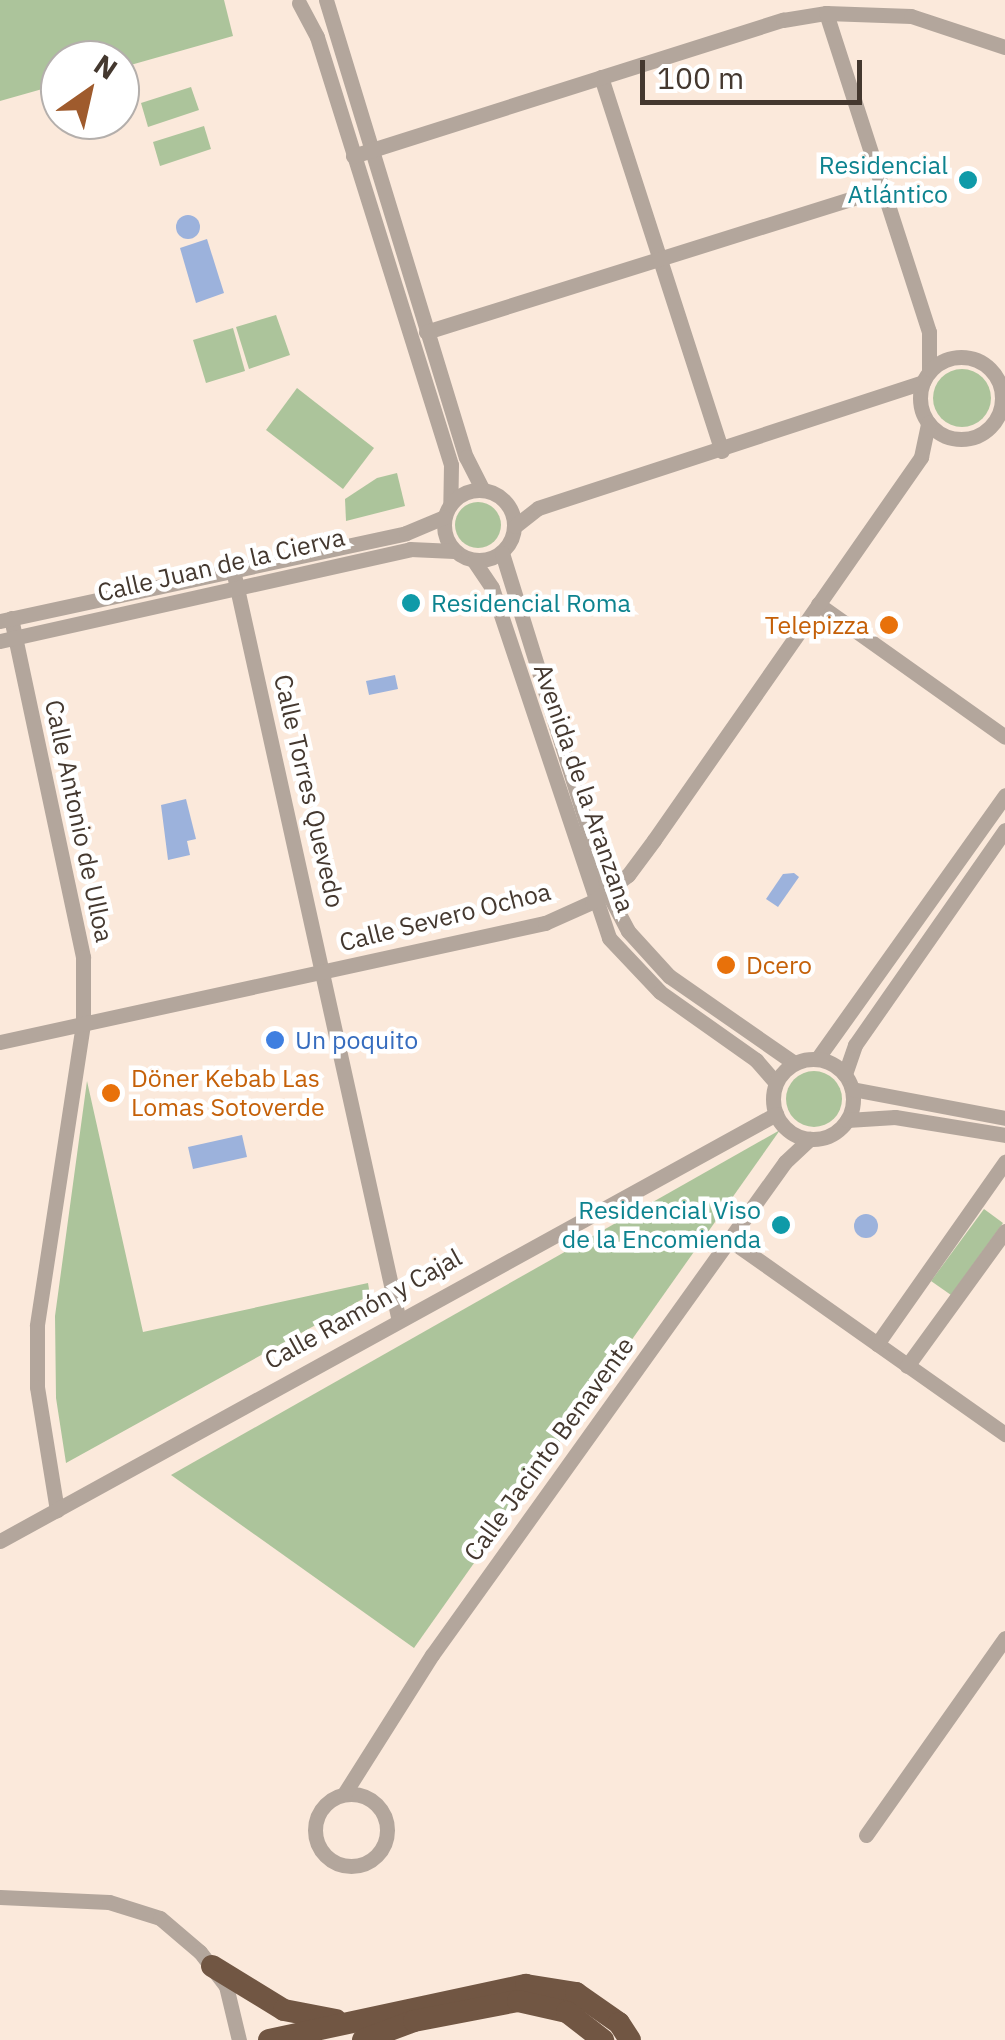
<!DOCTYPE html>
<html>
<head>
<meta charset="utf-8">
<style>
  body { margin:0 }
  #map { position:relative; width:1005px; height:2040px; overflow:hidden; background:#fbe9db; font-family:"IBM Plex Sans",sans-serif }
  div>[style] { position:absolute }
  [style*='--x'] { left:calc(var(--x)*1px); top:calc(var(--y)*1px); width:calc(var(--w)*1px); rotate:calc(var(--a)*1deg) }
  .green>* { inset:0; background:#acc49b }
  .round { border-radius:50% }
  .water>* { inset:0; background:#9cb2dc }
  .minor>* { height:15px; margin:-7.5px; padding:0 7.5px; transform-origin:7.5px; border-radius:7.5px; background:#b3a69c }
  .minor>.ring { margin:-7.5px; padding:0; box-sizing:content-box; background:none; border:15px solid #b3a69c; border-radius:50% }
  .highway>* { height:22px; margin:-11px; padding:0 11px; transform-origin:11px; border-radius:11px; background:#715643 }
  .dots>* { width:28px; height:28px; translate:-50% -50%; box-sizing:border-box; border:5px solid #fff; border-radius:50% }
  span { translate:-50% -50%; white-space:nowrap; text-align:center; line-height:1.15; -webkit-text-stroke:9px #fff; paint-order:stroke }
  .culture-label { font-size:25px; color:#0d838f }
  .right { translate:-100% -50%; text-align:right }
  .left { translate:0 -50%; text-align:left }
  .street-label { font-size:25px; color:#44382f }
  .food-label { font-size:25px; color:#c56008 }
  .shop-label { font-size:25px; color:#366cbe }
  .north { position:absolute; left:40px; top:40px; width:100px; height:100px; box-sizing:border-box; background:#fff; border:2px solid #b4afac; border-radius:50%; rotate:34deg; font-size:28px; font-weight:700; line-height:40px; text-align:center; color:#44382f }
  .north::after { content:''; display:block; margin:auto; width:35px; height:45px; background:#9f5b2d; clip-path:polygon(50% 0,100% 100%,50% 72%,0 100%) }
  .scale { position:absolute; left:640px; top:60px; width:222px; height:45px; box-sizing:border-box; border:5px solid #44382f; border-top:0; padding-left:12px; font-size:30px; line-height:35px; white-space:nowrap; color:#44382f; -webkit-text-stroke:8px #fff; paint-order:stroke }
</style>
</head>
<body>
<div id="map">
  <div class="green">
    <i style="clip-path:polygon(0 0,224px 0,233px 36px,120px 68px,120px 60px,60px 60px,60px 84px,0 101px)"></i>
    <i style="clip-path:polygon(191px 87px,199px 110px,148px 127px,141px 103px)"></i>
    <i style="clip-path:polygon(204px 126px,211px 149px,160px 166px,153px 142px)"></i>
    <i style="clip-path:polygon(276px 315px,290px 355px,249px 369px,236px 327px)"></i>
    <i style="clip-path:polygon(233px 328px,245px 371px,206px 383px,193px 340px)"></i>
    <i class="round" style="left:933px;top:369px;width:58px;height:58px"></i>
    <i style="clip-path:polygon(297px 388px,374px 448px,343px 489px,266px 430px)"></i>
    <i style="clip-path:polygon(397px 473px,405px 506px,346px 521px,345px 499px,377px 478px)"></i>
    <i class="round" style="left:455px;top:502px;width:46px;height:46px"></i>
    <i class="round" style="left:786px;top:1071px;width:56px;height:56px"></i>
    <i style="clip-path:polygon(87px 1081px,143px 1332px,368px 1283px,370px 1295px,66px 1463px,56px 1398px,55px 1316px)"></i>
    <i style="clip-path:polygon(780px 1130px,414px 1648px,171px 1475px)"></i>
    <i style="clip-path:polygon(984px 1209px,1003px 1223px,951px 1295px,931px 1281px)"></i>
  </div>
  <div class="water">
    <i class="round" style="left:176px;top:215px;width:24px;height:24px"></i>
    <i style="clip-path:polygon(207px 239px,224px 293px,196px 303px,180px 248px)"></i>
    <i style="clip-path:polygon(395px 675px,398px 689px,369px 695px,366px 681px)"></i>
    <i style="clip-path:polygon(186px 799px,196px 839px,187px 841px,190px 855px,168px 860px,161px 805px)"></i>
    <i style="clip-path:polygon(794px 873px,799px 877px,778px 907px,766px 899px,783px 874px)"></i>
    <i style="clip-path:polygon(242px 1135px,247px 1157px,193px 1169px,188px 1147px)"></i>
    <i class="round" style="left:854px;top:1214px;width:24px;height:24px"></i>
  </div>
  <div class="minor">
    <i style="--x:326;--y:0;--w:478;--a:73"></i>
    <i style="--x:466;--y:457;--w:36;--a:63"></i>
    <i style="--x:299;--y:3;--w:38;--a:62"></i>
    <i style="--x:317;--y:37;--w:448;--a:72.6"></i>
    <i style="--x:451;--y:465;--w:39;--a:91"></i>
    <i style="--x:826;--y:13;--w:335;--a:72.1"></i>
    <i style="--x:929;--y:332;--w:39;--a:90"></i>
    <i style="--x:601;--y:77;--w:393;--a:72.1"></i>
    <i style="--x:353;--y:156;--w:451;--a:-17.6"></i>
    <i style="--x:783;--y:20;--w:44;--a:-9.2"></i>
    <i style="--x:826;--y:13;--w:85;--a:2"></i>
    <i style="--x:911;--y:16;--w:99;--a:18.3"></i>
    <i style="--x:426;--y:332;--w:479;--a:-17.4"></i>
    <i class="ring" style="left:920px;top:357px;width:67px;height:67px"></i>
    <i class="ring" style="left:444px;top:490px;width:55px;height:55px"></i>
    <i style="--x:515;--y:526;--w:29;--a:-38"></i>
    <i style="--x:538;--y:508;--w:405;--a:-18.1"></i>
    <i style="--x:502;--y:553;--w:354;--a:72.7"></i>
    <i style="--x:607;--y:891;--w:45;--a:62.3"></i>
    <i style="--x:628;--y:931;--w:61;--a:47.7"></i>
    <i style="--x:669;--y:976;--w:152;--a:34.8"></i>
    <i style="--x:474;--y:561;--w:32;--a:56"></i>
    <i style="--x:492;--y:588;--w:369;--a:71.5"></i>
    <i style="--x:609;--y:938;--w:74;--a:46.6"></i>
    <i style="--x:660;--y:992;--w:118;--a:35.3"></i>
    <i style="--x:756;--y:1060;--w:30;--a:49"></i>
    <i style="--x:233;--y:570;--w:765;--a:77.54"></i>
    <i style="--x:818;--y:604;--w:229;--a:35.4"></i>
    <i style="--x:11;--y:618;--w:347;--a:78"></i>
    <i style="--x:83;--y:957;--w:67;--a:90"></i>
    <i style="--x:83;--y:1024;--w:305;--a:98.7"></i>
    <i style="--x:37;--y:1326;--w:61;--a:90"></i>
    <i style="--x:37;--y:1387;--w:125;--a:80.8"></i>
    <i style="--x:0;--y:621;--w:415;--a:-12.2"></i>
    <i style="--x:406;--y:533;--w:41;--a:-22.8"></i>
    <i style="--x:0;--y:641;--w:420;--a:-12.6"></i>
    <i style="--x:410;--y:549;--w:44;--a:2.6"></i>
    <i style="--x:0;--y:1042;--w:558;--a:-12.32"></i>
    <i style="--x:545;--y:923;--w:51;--a:-24.1"></i>
    <i style="--x:592;--y:902;--w:45;--a:-36.9"></i>
    <i style="--x:628;--y:875;--w:44;--a:-53.4"></i>
    <i style="--x:654;--y:840;--w:467;--a:-55.1"></i>
    <i style="--x:921;--y:457;--w:35;--a:-78"></i>
    <i style="--x:817;--y:1059;--w:324;--a:-54.5"></i>
    <i class="ring" style="left:773px;top:1059px;width:65px;height:65px"></i>
    <i style="--x:845;--y:1074;--w:31;--a:-71"></i>
    <i style="--x:855;--y:1045;--w:262;--a:-55.1"></i>
    <i style="--x:852;--y:1089;--w:156;--a:10.7"></i>
    <i style="--x:847;--y:1120;--w:48;--a:-3.6"></i>
    <i style="--x:895;--y:1117;--w:111;--a:9.3"></i>
    <i style="--x:730;--y:1240;--w:337;--a:35.2"></i>
    <i style="--x:877;--y:1344;--w:223;--a:-54.9"></i>
    <i style="--x:907;--y:1366;--w:167;--a:-54"></i>
    <i style="--x:0;--y:1541;--w:886;--a:-28.82"></i>
    <i class="ring" style="left:315px;top:1794px;width:57px;height:57px"></i>
    <i style="--x:344;--y:1794;--w:165;--a:-57.7"></i>
    <i style="--x:432;--y:1655;--w:606;--a:-54.4"></i>
    <i style="--x:785;--y:1162;--w:34;--a:-43"></i>
    <i style="--x:866;--y:1835;--w:241;--a:-54.8"></i>
    <i style="--x:0;--y:1897;--w:109;--a:2.6"></i>
    <i style="--x:109;--y:1902;--w:53;--a:17.4"></i>
    <i style="--x:160;--y:1918;--w:52;--a:40.4"></i>
    <i style="--x:200;--y:1952;--w:43;--a:52.6"></i>
    <i style="--x:226;--y:1986;--w:56;--a:76.5"></i>
  </div>
  <div class="highway">
    <i style="--x:212;--y:1966;--w:84;--a:31.4"></i>
    <i style="--x:284;--y:2010;--w:53;--a:10.9"></i>
    <i style="--x:269;--y:2040;--w:263;--a:-12.1"></i>
    <i style="--x:526;--y:1985;--w:51;--a:9.1"></i>
    <i style="--x:576;--y:1993;--w:52;--a:34.9"></i>
    <i style="--x:619;--y:2023;--w:20;--a:57"></i>
    <i style="--x:363;--y:2040;--w:54;--a:-20.4"></i>
    <i style="--x:414;--y:2021;--w:106;--a:-10.9"></i>
    <i style="--x:518;--y:2001;--w:50;--a:12.7"></i>
    <i style="--x:567;--y:2012;--w:46;--a:37.9"></i>
  </div>
  <div class="dots">
    <i style="left:968px;top:180px;background:#0f9aa8"></i>
    <i style="left:411px;top:603px;background:#0f9aa8"></i>
    <i style="left:889px;top:625px;background:#e8710a"></i>
    <i style="left:726px;top:965px;background:#e8710a"></i>
    <i style="left:275px;top:1040px;background:#3f7fe0"></i>
    <i style="left:111px;top:1093px;background:#e8710a"></i>
    <i style="left:781px;top:1225px;background:#0f9aa8"></i>
  </div>
  <div class="culture-label">
    <span class="right" style="left:948px;top:180px">Residencial<br>Atlántico</span>
    <span class="left" style="left:431px;top:603px">Residencial Roma</span>
    <span class="right" style="left:761px;top:1225px">Residencial Viso<br>de la Encomienda</span>
  </div>
  <div class="street-label">
    <span style="left:221px;top:565px;rotate:-13deg">Calle Juan de la Cierva</span>
    <span style="left:584px;top:788px;rotate:71deg">Avenida de la Aranzana</span>
    <span style="left:309px;top:791px;rotate:77deg">Calle Torres Quevedo</span>
    <span style="left:79px;top:821px;rotate:78deg">Calle Antonio de Ulloa</span>
    <span style="left:445px;top:917px;rotate:-14deg">Calle Severo Ochoa</span>
    <span style="left:363px;top:1309px;rotate:-29deg">Calle Ramón y Cajal</span>
    <span style="left:549px;top:1449px;rotate:-54deg">Calle Jacinto Benavente</span>
  </div>
  <div class="food-label">
    <span class="right" style="left:869px;top:625px">Telepizza</span>
    <span class="left" style="left:746px;top:965px">Dcero</span>
    <span class="left" style="left:131px;top:1093px">Döner Kebab Las<br>Lomas Sotoverde</span>
  </div>
  <div class="shop-label">
    <span class="left" style="left:295px;top:1040px">Un poquito</span>
  </div>
  <div class="north">N</div>
  <div class="scale">100 m</div>
</div>
</body>
</html>
